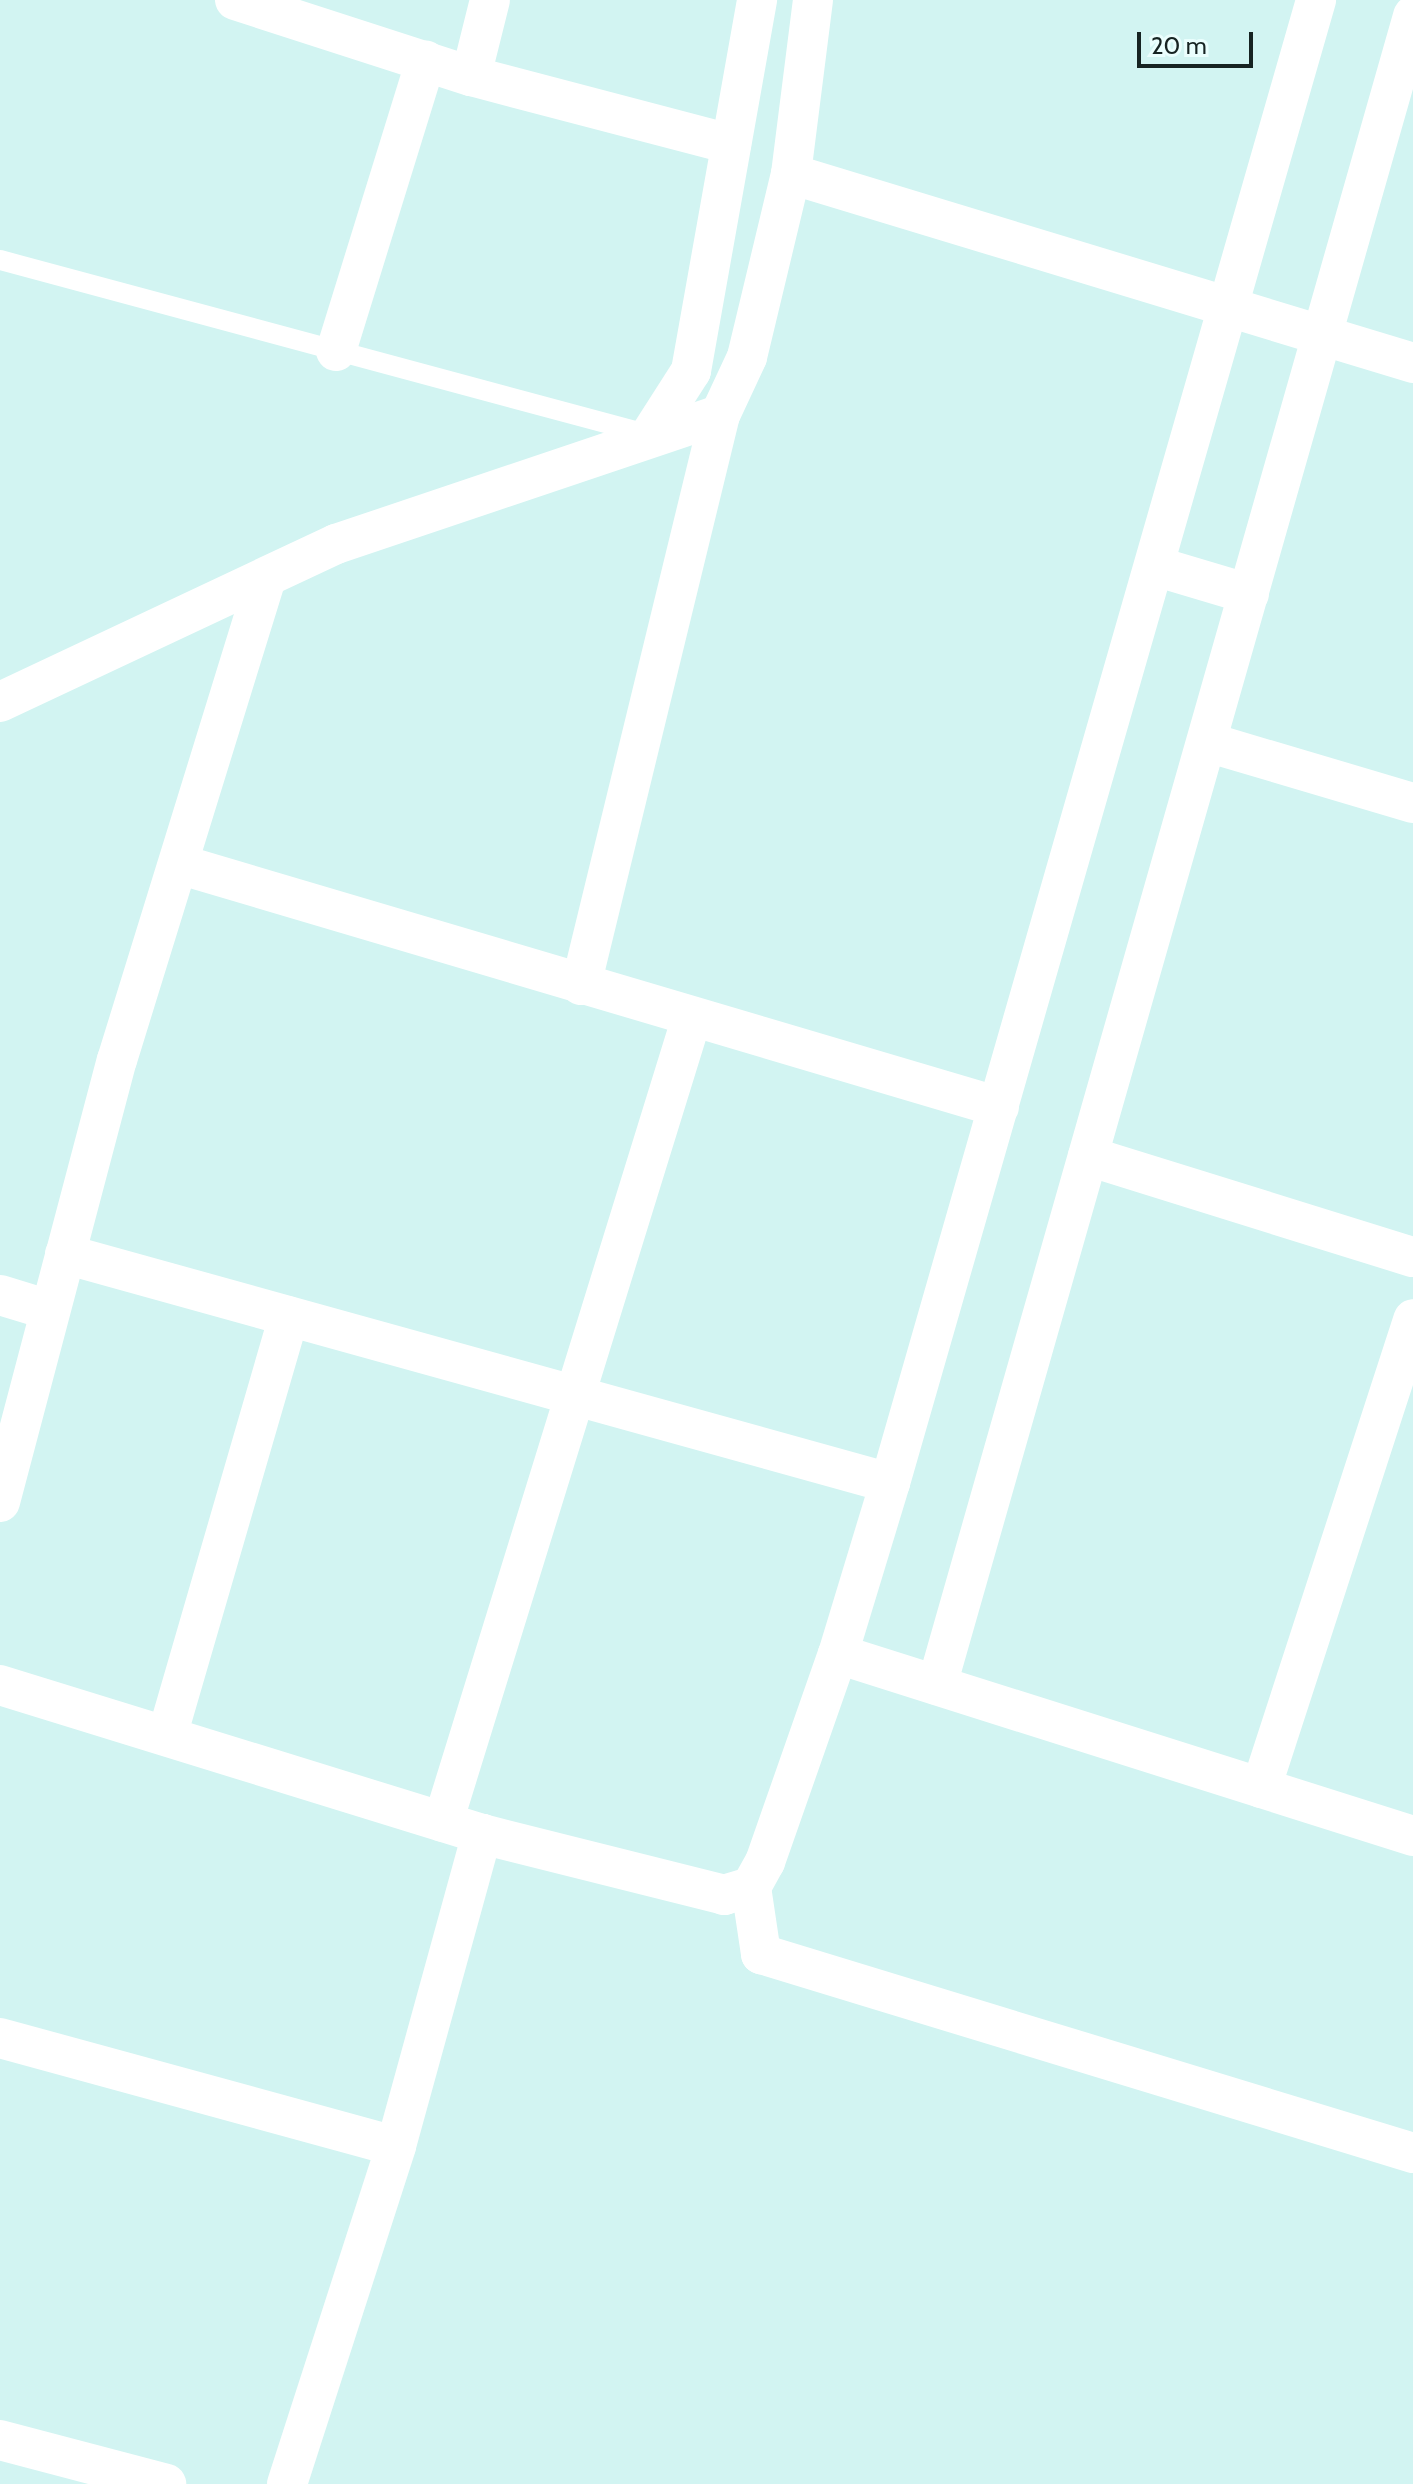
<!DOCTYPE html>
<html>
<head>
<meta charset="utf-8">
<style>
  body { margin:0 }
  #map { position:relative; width:1413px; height:2484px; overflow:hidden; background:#d2f4f2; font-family:Cabin,sans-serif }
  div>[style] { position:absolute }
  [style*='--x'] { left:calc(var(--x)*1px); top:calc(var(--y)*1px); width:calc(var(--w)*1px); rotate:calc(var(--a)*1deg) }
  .service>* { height:20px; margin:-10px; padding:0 10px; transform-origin:10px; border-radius:10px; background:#fff }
  .minor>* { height:40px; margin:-20px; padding:0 20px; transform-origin:20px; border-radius:20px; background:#fff }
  span { translate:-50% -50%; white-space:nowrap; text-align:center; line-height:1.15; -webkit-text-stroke:6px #eafefd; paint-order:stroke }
  .scale { position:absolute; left:1137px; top:32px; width:116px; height:36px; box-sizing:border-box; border:4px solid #162322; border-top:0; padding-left:10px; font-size:24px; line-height:28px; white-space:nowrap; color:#162322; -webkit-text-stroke:6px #eafefd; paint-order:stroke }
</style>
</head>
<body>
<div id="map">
  <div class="service">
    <i style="--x:0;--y:260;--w:669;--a:15.07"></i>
  </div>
  <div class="minor">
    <i style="--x:235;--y:0;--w:248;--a:17.9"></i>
    <i style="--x:471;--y:76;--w:269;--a:14.7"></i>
    <i style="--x:471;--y:76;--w:78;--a:-76"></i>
    <i style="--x:791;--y:174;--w:650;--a:16.9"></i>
    <i style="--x:336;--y:351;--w:304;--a:-72.8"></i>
    <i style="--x:650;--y:435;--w:76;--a:-57.4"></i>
    <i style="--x:691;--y:371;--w:377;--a:-79.9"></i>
    <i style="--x:1155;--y:566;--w:98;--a:16.6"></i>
    <i style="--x:0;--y:702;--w:371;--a:-25.2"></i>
    <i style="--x:336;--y:544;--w:405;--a:-18.6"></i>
    <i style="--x:720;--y:415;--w:64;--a:-65"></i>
    <i style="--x:747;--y:357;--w:188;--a:-76.5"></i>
    <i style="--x:791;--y:174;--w:175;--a:-82.8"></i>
    <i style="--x:1207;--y:742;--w:215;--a:16.5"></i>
    <i style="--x:182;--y:865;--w:852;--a:16.5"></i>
    <i style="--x:581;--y:985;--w:587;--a:-76.3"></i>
    <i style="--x:1088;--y:1156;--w:340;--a:17.3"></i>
    <i style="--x:65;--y:1254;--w:856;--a:15.51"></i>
    <i style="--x:0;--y:1295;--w:51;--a:17"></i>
    <i style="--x:0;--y:1502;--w:457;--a:-75.2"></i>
    <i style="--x:117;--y:1060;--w:505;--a:-72.82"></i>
    <i style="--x:838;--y:1654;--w:603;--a:17.56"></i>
    <i style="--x:0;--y:1685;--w:505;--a:17.18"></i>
    <i style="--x:482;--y:1834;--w:250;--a:14.1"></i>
    <i style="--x:724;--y:1895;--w:28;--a:-17"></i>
    <i style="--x:751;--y:1887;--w:29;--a:-61"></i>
    <i style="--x:765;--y:1862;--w:220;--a:-70.7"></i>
    <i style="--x:838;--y:1654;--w:179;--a:-73.1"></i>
    <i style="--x:890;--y:1483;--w:1543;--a:-73.97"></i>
    <i style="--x:937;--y:1685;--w:1736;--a:-74.08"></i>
    <i style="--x:167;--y:1736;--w:437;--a:-73.8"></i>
    <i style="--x:1261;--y:1788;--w:493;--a:-72"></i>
    <i style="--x:443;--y:1822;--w:843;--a:-72.81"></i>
    <i style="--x:751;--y:1887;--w:68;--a:81.5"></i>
    <i style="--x:761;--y:1954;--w:682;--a:16.97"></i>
    <i style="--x:0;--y:2038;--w:410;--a:15.3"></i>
    <i style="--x:0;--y:2440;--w:172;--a:14.8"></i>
    <i style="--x:287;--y:2484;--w:355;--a:-72.1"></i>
    <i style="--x:396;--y:2146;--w:324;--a:-74.6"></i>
  </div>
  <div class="scale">20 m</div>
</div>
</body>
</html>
